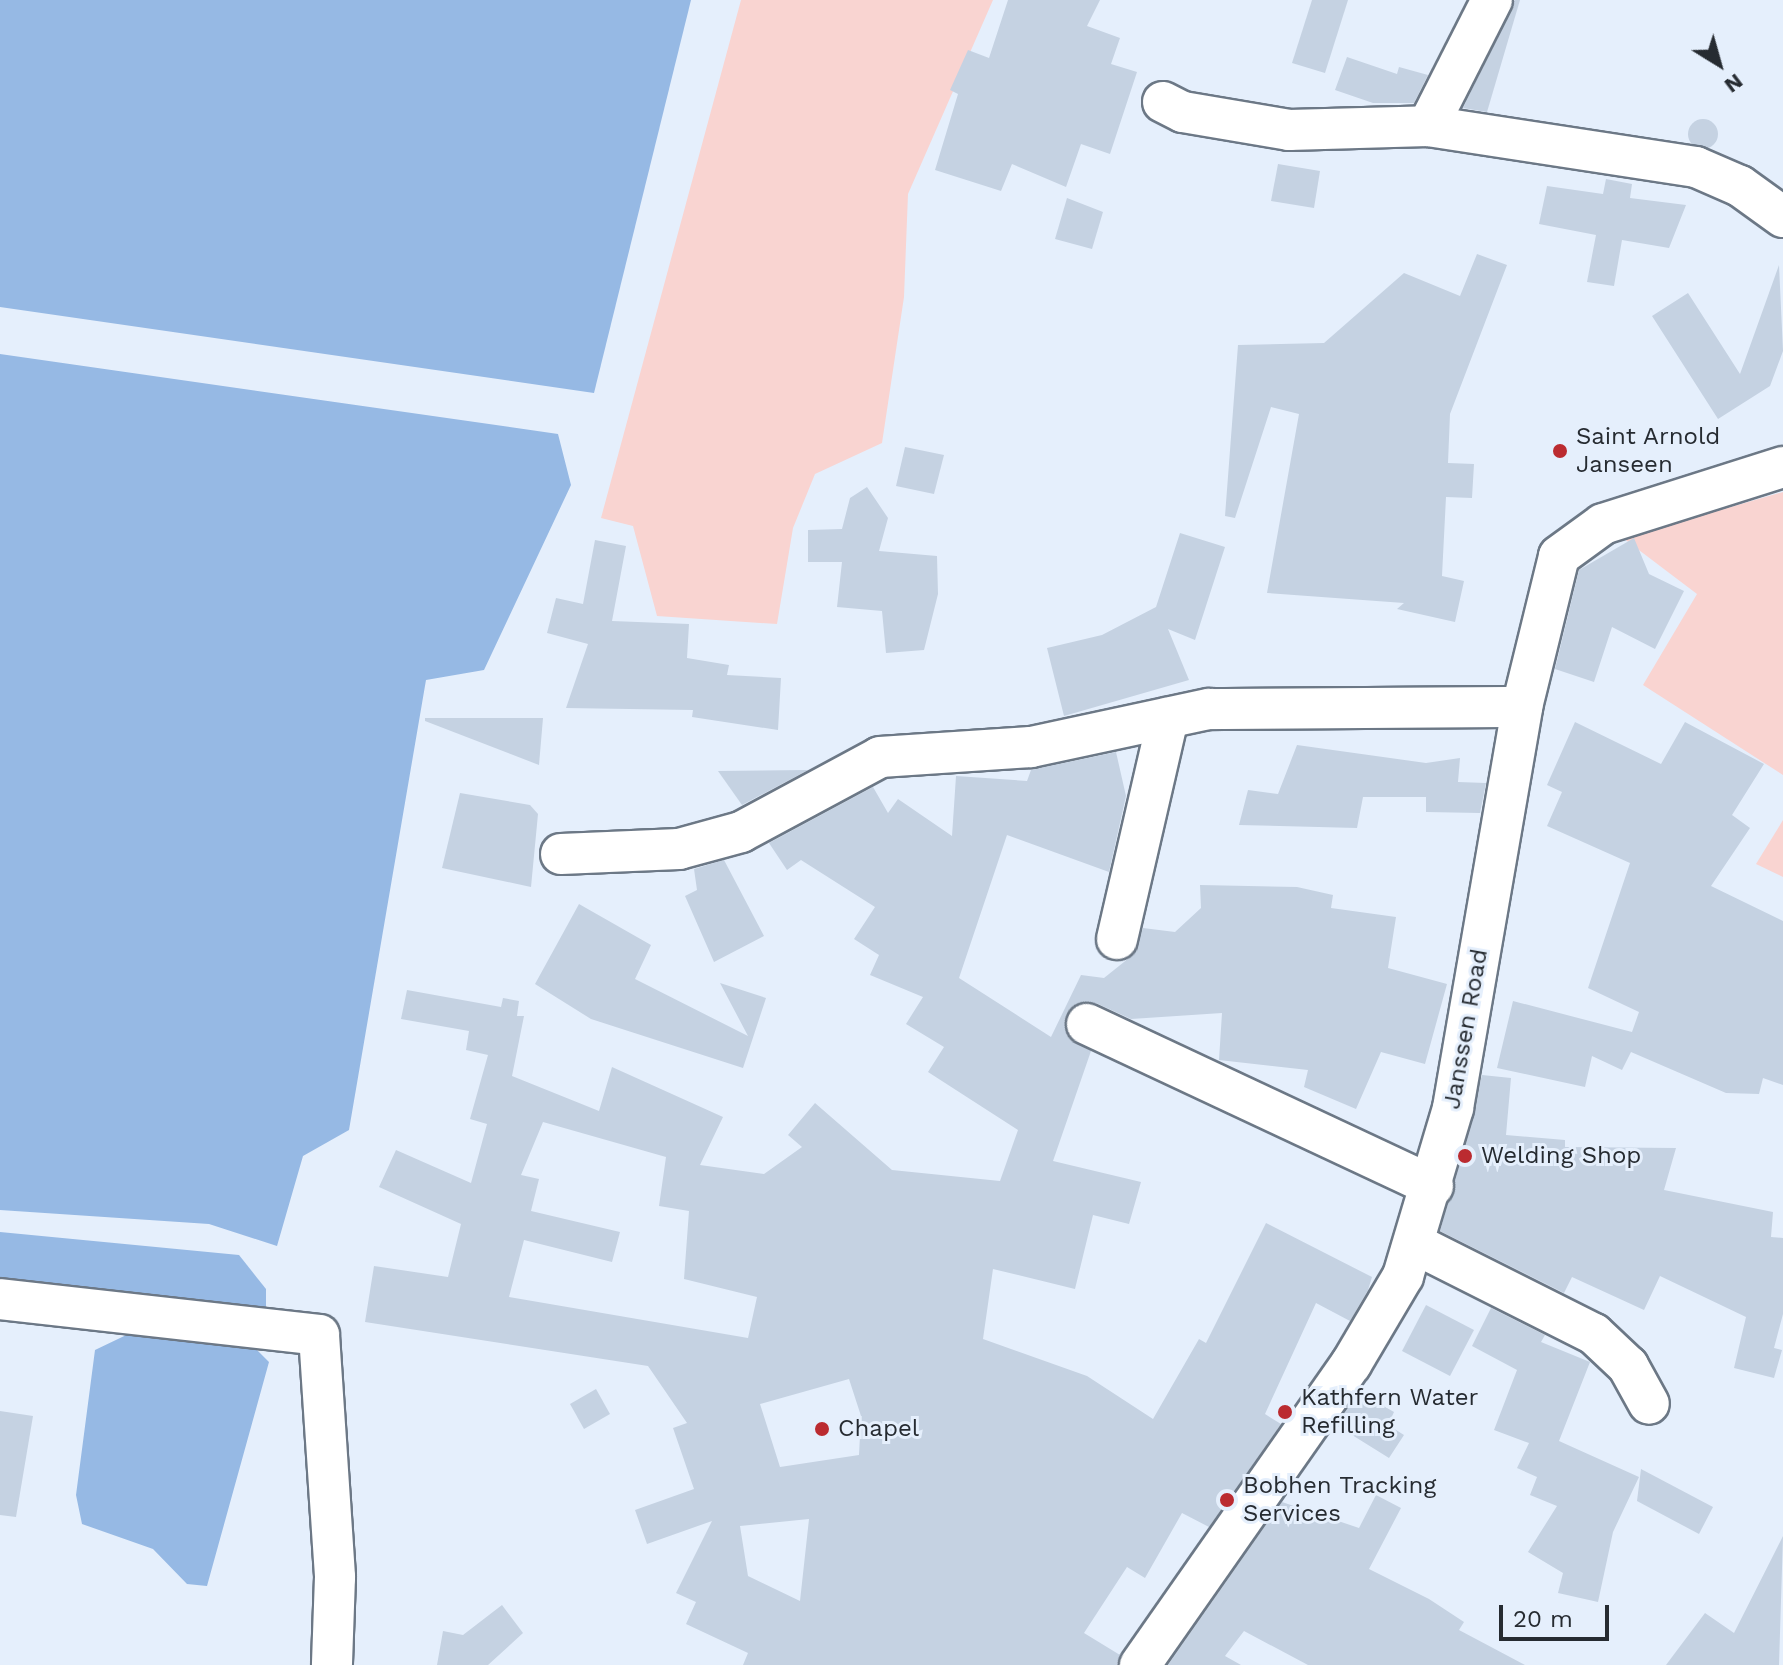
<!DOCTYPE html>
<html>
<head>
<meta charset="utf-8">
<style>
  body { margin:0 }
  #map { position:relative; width:1783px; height:1665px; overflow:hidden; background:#e5effc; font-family:"Work Sans",sans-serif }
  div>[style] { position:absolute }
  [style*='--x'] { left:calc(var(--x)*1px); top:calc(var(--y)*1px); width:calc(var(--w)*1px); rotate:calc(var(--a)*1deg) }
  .green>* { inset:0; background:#f9d4d1 }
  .water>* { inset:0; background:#96b9e4 }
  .building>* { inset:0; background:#c5d2e2 }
  .round { border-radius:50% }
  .roads { filter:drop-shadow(2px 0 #6c7886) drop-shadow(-2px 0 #6c7886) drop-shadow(0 2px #6c7886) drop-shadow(0 -2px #6c7886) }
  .minor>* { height:40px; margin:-20px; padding:0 20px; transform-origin:20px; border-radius:20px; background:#fff }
  .dots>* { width:22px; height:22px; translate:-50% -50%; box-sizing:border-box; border:4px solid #e5effc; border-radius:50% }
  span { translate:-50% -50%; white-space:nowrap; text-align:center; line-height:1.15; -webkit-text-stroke:6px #e5effc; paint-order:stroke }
  .poi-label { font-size:24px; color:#262b31 }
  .left { translate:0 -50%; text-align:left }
  .street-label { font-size:24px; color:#262b31 }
  .north { position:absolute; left:1679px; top:24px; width:80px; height:80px; -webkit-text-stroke:6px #e5effc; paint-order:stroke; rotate:143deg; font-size:22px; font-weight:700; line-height:32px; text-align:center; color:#262b31 }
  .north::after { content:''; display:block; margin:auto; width:28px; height:36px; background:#262b31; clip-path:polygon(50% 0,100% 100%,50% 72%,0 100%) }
  .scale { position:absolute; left:1499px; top:1605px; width:110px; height:36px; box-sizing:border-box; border:4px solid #262b31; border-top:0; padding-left:10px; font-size:24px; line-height:28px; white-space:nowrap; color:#262b31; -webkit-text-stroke:6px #e5effc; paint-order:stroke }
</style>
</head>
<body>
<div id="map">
  <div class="green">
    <i style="clip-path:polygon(741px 0,993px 0,908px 194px,904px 297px,882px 443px,815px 474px,793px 528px,777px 624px,657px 616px,633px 526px,601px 518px)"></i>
    <i style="clip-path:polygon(1783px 492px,1783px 775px,1643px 685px,1697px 594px,1623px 538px)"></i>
    <i style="clip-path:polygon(1783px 820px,1783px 877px,1756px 864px)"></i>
  </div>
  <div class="water">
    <i style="clip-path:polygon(0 0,691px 0,594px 393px,0 307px)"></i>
    <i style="clip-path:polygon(0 354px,558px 434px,571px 485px,484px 670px,426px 680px,349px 1130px,303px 1156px,277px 1246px,209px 1224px,0 1210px)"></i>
    <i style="clip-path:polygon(0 1232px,239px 1255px,266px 1289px,266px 1314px,0 1285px)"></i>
    <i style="clip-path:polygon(143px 1327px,251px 1344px,269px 1362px,207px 1586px,187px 1584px,153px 1549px,82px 1524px,76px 1495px,95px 1350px)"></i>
  </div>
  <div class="building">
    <i style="clip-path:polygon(1008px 0,1100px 0,1087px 26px,1120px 38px,1111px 64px,1137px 72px,1110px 154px,1081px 144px,1066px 187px,1012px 164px,1001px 191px,935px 170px,958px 94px,950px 90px,968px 50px,989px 58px)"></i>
    <i style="clip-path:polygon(1312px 0,1348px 0,1325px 73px,1292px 63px)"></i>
    <i style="clip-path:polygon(1515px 0,1520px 0,1487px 112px,1463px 108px)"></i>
    <i style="clip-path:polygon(1347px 57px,1397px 74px,1399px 67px,1428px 75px,1414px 103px,1373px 103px,1335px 90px)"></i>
    <i class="round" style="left:1688px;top:119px;width:30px;height:30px"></i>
    <i style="clip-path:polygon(1278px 164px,1320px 171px,1314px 208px,1271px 201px)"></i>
    <i style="clip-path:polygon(1606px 179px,1632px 184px,1630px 198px,1686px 205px,1669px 248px,1622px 240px,1614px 286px,1587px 282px,1596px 235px,1539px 224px,1547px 186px,1603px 194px)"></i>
    <i style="clip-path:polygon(1067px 198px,1103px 212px,1092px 249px,1055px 239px)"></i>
    <i style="clip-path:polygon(1477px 254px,1507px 265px,1450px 414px,1448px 463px,1474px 464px,1472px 498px,1446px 497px,1442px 576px,1464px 581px,1455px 622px,1397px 609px,1404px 603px,1267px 593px,1299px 414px,1271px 407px,1235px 518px,1225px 516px,1238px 345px,1324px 343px,1404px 273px,1460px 296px)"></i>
    <i style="clip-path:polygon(1779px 265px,1783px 351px,1770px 386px,1718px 419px,1652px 316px,1688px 293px,1740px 374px)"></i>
    <i style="clip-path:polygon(905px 447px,944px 455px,934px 494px,896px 486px)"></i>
    <i style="clip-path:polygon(867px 487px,888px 518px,879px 551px,937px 556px,938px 594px,924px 650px,886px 653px,882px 611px,837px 607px,842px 562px,808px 562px,808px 530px,842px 529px,850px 498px)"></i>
    <i style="clip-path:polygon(1180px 533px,1225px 547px,1195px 640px,1168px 629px,1189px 680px,1064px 716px,1047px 648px,1102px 635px,1156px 607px)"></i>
    <i style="clip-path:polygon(1634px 538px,1649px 574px,1684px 591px,1655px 649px,1612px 627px,1594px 682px,1555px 669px,1579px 570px)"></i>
    <i style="clip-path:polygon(595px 540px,626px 546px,612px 621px,689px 624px,687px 658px,729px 665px,727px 675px,781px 678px,778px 730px,692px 717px,693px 710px,566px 708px,588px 644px,547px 633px,556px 598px,583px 604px)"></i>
    <i style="clip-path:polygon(425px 718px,543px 718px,539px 765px,425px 721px)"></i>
    <i style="clip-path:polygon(1575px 722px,1661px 764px,1685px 722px,1764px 764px,1732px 815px,1750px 828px,1711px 886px,1783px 921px,1783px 1085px,1763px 1078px,1759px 1094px,1726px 1093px,1631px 1052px,1622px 1070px,1592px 1056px,1585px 1087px,1497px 1068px,1513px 1001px,1632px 1032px,1639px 1012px,1588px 988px,1630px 863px,1547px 826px,1562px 792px,1547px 785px)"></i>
    <i style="clip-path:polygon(1297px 745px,1426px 763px,1460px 758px,1458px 782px,1486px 783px,1480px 813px,1426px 812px,1426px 797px,1363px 797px,1357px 828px,1239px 825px,1248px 790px,1278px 794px)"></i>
    <i style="clip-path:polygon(evenodd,1116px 752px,1126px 796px,1109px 872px,1007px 835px,959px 978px,1051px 1037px,1081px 975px,1104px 978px,1134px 954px,1143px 928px,1175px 932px,1201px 908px,1200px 885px,1297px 887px,1333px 895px,1331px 908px,1396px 917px,1388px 968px,1447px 984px,1425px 1064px,1381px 1052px,1356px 1109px,1304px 1087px,1308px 1070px,1219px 1060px,1222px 1013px,1131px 1019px,1096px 1003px,1073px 1006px,1068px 1036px,1091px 1051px,1053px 1161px,1141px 1182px,1129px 1224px,1093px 1215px,1075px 1289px,993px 1269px,983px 1339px,1087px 1376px,1153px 1419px,1199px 1339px,1206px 1343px,1266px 1223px,1372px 1277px,1368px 1290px,1350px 1321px,1316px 1303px,1265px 1414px,1281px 1424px,1209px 1527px,1182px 1513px,1145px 1578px,1127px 1567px,1084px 1633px,1120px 1655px,1117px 1665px,743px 1665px,748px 1653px,686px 1624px,696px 1602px,676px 1593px,712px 1521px,647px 1544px,635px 1510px,694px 1489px,673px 1428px,687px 1423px,648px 1366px,365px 1322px,374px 1266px,448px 1277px,461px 1224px,379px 1187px,396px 1150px,471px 1183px,487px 1124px,470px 1119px,488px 1055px,466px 1050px,469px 1031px,401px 1019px,407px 990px,501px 1007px,503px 998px,519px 1001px,517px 1016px,524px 1016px,512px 1076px,599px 1111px,612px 1067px,723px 1117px,700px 1165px,764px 1174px,802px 1147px,788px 1135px,815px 1103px,892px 1170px,1000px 1181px,1018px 1130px,928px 1072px,944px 1047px,906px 1024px,923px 997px,870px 975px,879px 955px,854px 939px,875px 907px,801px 860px,787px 870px,769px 843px,873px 787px,888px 813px,898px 799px,952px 836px,956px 776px,1027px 781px,1031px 770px,1116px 752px,543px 1122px,666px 1157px,659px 1206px,689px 1211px,684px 1279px,757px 1297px,748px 1338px,509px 1297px,524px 1240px,612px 1262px,620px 1232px,531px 1211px,539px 1179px,521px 1175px,543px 1122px,1116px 752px,849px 1379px,861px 1416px,859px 1455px,780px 1467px,760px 1404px,849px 1379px,1116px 752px,809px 1519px,800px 1601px,748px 1576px,740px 1526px,809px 1519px)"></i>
    <i style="clip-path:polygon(808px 770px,742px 805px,718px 771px)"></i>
    <i style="clip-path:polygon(460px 793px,530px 805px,538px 814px,531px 887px,442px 868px)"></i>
    <i style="clip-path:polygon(724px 860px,764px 936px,714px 962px,685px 896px,697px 890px,694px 869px)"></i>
    <i style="clip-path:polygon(579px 904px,651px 945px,635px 979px,748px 1036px,720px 983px,766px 998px,743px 1068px,591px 1019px,535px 984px)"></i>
    <i style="clip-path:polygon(1482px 1075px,1511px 1078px,1506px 1135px,1565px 1140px,1565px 1147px,1676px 1148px,1664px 1190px,1773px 1212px,1771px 1237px,1783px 1238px,1783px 1314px,1774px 1348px,1782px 1350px,1774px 1378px,1734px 1368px,1746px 1317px,1660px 1276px,1644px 1310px,1572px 1277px,1564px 1293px,1440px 1231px)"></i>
    <i style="clip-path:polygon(1426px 1305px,1474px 1330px,1450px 1376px,1402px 1351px)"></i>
    <i style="clip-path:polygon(1491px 1308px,1545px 1335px,1541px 1342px,1590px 1362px,1559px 1441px,1639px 1477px,1613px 1532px,1598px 1602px,1558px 1593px,1563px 1573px,1528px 1552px,1557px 1506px,1530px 1495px,1537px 1477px,1517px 1468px,1529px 1443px,1494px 1430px,1517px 1370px,1472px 1346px)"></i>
    <i style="clip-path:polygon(596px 1389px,610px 1414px,584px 1429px,570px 1404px)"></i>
    <i style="clip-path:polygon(1359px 1392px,1394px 1412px,1388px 1425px,1404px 1435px,1389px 1458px,1336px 1425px)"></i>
    <i style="clip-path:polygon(0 1411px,33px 1416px,16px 1517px,0 1515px)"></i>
    <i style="clip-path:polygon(1641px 1469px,1713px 1507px,1699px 1534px,1637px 1501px)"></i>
    <i style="clip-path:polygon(1376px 1495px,1401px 1508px,1369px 1569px,1429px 1599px,1464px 1622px,1459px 1630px,1525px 1665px,1308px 1665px,1244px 1631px,1225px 1656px,1241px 1665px,1168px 1665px,1282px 1502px,1359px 1528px)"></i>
    <i style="clip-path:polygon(1783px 1536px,1779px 1665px,1666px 1665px,1705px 1613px,1734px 1633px)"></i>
    <i style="clip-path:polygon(502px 1605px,523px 1633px,488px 1665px,437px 1665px,443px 1631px,463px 1635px)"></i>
  </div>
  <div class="roads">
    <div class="minor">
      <i style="--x:1163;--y:102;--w:22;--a:27"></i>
      <i style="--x:1183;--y:112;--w:108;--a:9.6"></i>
      <i style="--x:1289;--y:130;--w:139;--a:-1.6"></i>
      <i style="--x:1428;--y:126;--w:271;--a:8.7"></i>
      <i style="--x:1696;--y:167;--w:48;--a:23.4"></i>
      <i style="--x:1740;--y:186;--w:53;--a:35.8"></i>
      <i style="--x:1428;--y:126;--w:141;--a:-63.1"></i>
      <i style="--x:561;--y:854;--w:118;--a:-2.4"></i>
      <i style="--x:679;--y:849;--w:64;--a:-15.3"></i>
      <i style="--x:741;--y:832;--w:158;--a:-28.3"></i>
      <i style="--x:880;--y:757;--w:151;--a:-3.8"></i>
      <i style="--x:1031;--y:747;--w:182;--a:-12.1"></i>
      <i style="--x:1209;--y:709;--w:313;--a:-0.4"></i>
      <i style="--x:1117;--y:939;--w:227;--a:-77"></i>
      <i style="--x:1087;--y:1024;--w:382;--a:25.1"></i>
      <i style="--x:1415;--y:1244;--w:200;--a:26.7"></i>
      <i style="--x:1594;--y:1334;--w:47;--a:43.3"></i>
      <i style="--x:1628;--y:1366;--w:43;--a:61.1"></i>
      <i style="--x:0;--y:1299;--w:321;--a:6.4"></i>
      <i style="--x:319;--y:1335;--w:243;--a:86.2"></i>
      <i style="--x:335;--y:1577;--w:88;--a:92"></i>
      <i style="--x:1140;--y:1665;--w:368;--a:-55"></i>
      <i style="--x:1351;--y:1364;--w:102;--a:-59.4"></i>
      <i style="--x:1403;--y:1276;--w:175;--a:-73.4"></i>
      <i style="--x:1453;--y:1108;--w:407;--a:-80.2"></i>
      <i style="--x:1522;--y:707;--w:155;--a:-76.2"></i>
      <i style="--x:1559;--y:556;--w:54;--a:-36"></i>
      <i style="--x:1603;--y:524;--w:189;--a:-17.6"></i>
    </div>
  </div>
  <div class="dots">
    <i style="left:1560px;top:451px;background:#bb2b30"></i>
    <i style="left:1465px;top:1156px;background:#bb2b30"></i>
    <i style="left:1285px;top:1412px;background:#bb2b30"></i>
    <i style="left:822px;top:1429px;background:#bb2b30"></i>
    <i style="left:1227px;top:1500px;background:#bb2b30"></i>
  </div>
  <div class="poi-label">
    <span class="left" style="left:1576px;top:451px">Saint Arnold<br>Janseen</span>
    <span class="left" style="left:1481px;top:1156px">Welding Shop</span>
    <span class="left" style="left:1301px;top:1412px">Kathfern Water<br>Refilling</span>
    <span class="left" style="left:838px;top:1429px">Chapel</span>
    <span class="left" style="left:1243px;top:1500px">Bobhen Tracking<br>Services</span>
  </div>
  <div class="street-label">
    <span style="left:1466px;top:1029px;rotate:-80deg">Janssen Road</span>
  </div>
  <div class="north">N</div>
  <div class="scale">20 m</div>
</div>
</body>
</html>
